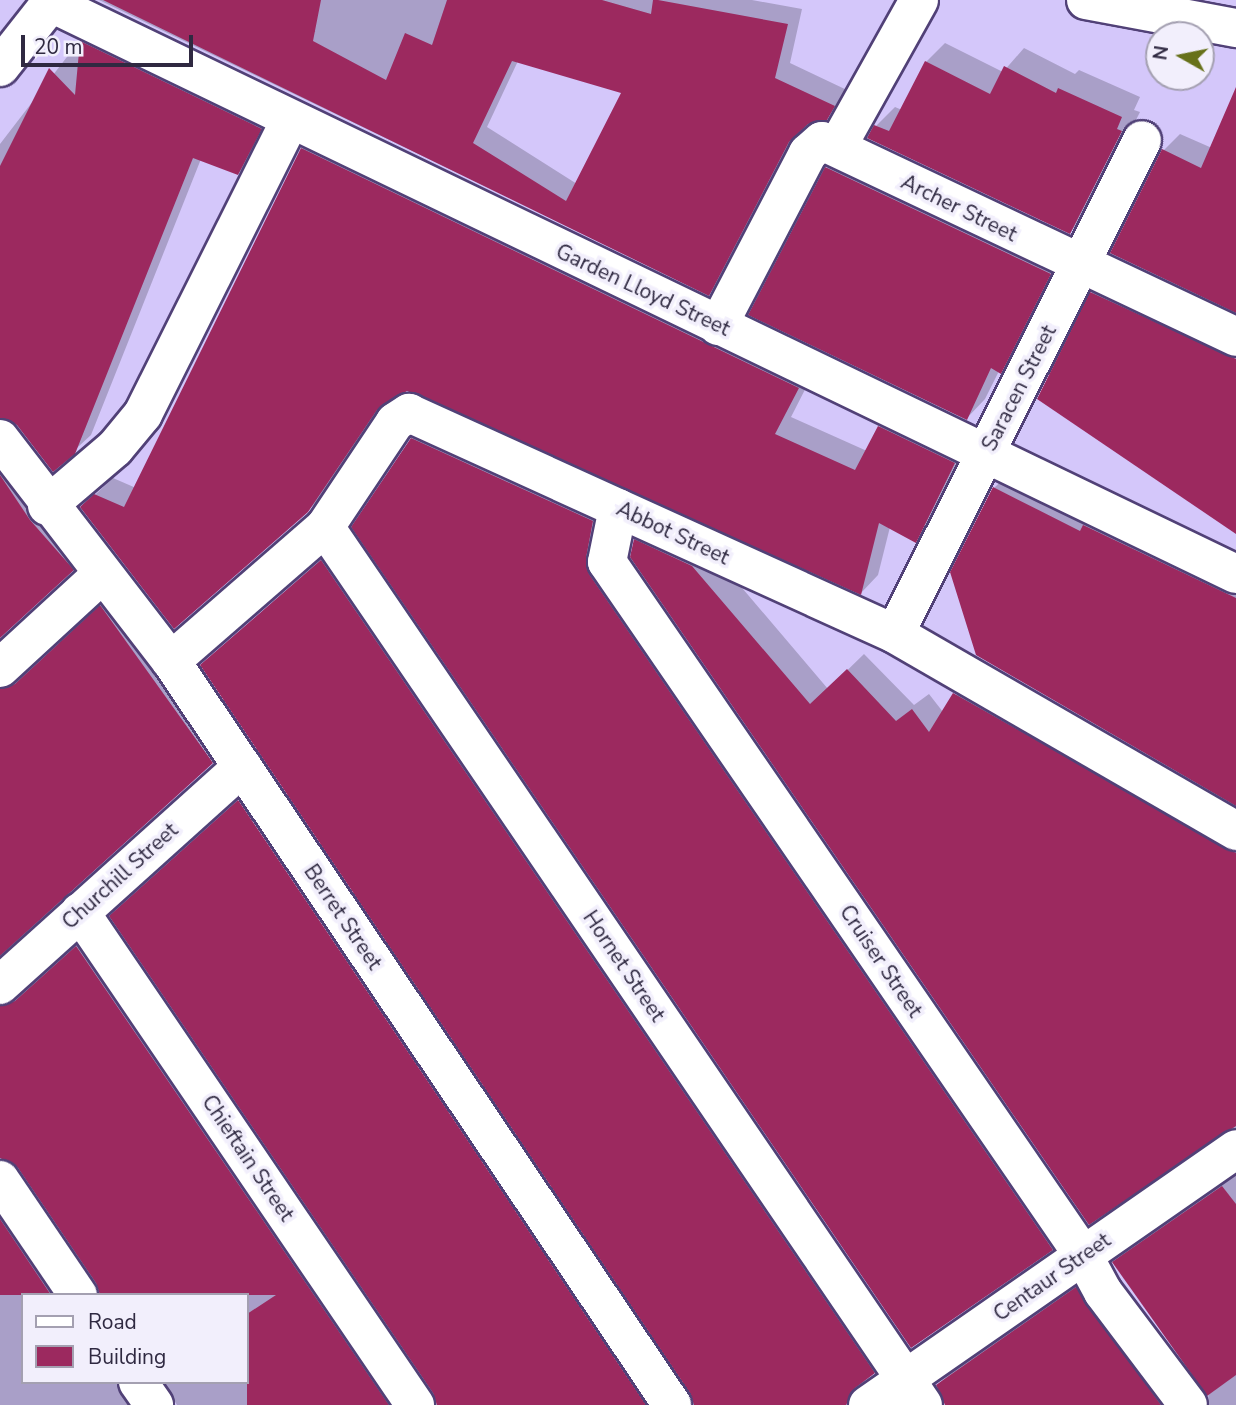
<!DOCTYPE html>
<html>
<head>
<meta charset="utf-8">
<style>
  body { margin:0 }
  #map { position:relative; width:1236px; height:1405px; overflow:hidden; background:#d4c7fa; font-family:"Nunito Sans",sans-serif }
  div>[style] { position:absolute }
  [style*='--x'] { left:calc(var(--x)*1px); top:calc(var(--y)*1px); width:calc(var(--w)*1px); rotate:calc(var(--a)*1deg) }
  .shadow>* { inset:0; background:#0003 }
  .building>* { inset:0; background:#9c295f }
  .roads { filter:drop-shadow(2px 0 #514177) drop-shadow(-2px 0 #514177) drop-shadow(0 2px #514177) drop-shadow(0 -2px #514177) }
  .minor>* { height:38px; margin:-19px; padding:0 19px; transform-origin:19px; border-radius:19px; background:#fff }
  span { translate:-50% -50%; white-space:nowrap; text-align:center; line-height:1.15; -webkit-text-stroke:7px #f2effc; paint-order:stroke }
  .street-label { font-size:21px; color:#2f2941 }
  .legend { position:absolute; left:21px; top:1293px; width:228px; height:91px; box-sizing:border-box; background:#f2effc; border:2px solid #a4a0b1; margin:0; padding:9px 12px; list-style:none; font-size:21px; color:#2f2941 }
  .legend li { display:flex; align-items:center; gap:14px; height:35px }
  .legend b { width:35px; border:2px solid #a4a0b1 }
  .north { position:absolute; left:1145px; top:21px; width:70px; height:70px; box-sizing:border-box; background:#f2effc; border:2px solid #a4a0b1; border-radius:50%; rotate:279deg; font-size:19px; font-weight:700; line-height:28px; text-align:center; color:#2f2941 }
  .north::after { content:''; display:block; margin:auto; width:24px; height:32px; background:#67711a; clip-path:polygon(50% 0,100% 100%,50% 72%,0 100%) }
  .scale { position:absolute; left:21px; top:35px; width:172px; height:32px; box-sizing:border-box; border:4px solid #2f2941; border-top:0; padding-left:9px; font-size:21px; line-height:24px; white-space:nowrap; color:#2f2941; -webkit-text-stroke:5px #f2effc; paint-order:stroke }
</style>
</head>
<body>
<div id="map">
  <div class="shadow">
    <i style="clip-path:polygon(evenodd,99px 0,752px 0,802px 9px,790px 63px,849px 91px,826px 119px,803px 127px,724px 278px,709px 294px,99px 0,518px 61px,623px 92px,577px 184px,487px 127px,518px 61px)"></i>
    <i style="clip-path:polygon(93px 23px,277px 112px,255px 157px,238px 173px,201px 159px,91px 435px,53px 470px,10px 417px,0 418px,0 144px)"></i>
    <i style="clip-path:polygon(945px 43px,1003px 72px,1024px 48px,1075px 74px,1079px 70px,1140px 97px,1134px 110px,1140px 112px,1089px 213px,1070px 232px,876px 126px,895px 107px,902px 110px,926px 62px)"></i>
    <i style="clip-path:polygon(1236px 91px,1236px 311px,1163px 151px,1180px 134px,1212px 148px)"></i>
    <i style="clip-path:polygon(320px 131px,815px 370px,791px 417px,867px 451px,880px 427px,897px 410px,971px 445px,933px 523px,916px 541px,890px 527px,878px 575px,861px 593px,407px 389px,386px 402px,326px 493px,307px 511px,82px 507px,113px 478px,136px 488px,302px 149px)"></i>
    <i style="clip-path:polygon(845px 149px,1068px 255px,1019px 353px,999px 371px,985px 399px,967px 418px,751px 314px,827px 168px)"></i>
    <i style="clip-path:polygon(1109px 277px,1236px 337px,1236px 532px,1092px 293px)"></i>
    <i style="clip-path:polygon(430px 421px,610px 503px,602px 539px,1069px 1231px,1052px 1248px,412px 439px)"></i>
    <i style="clip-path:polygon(0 437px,89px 553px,0 636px)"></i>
    <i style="clip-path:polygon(1011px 472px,1236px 574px,1236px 804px,994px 488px)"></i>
    <i style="clip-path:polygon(652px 524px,709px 549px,828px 689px,864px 654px,914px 705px,929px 694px,943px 712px,971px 677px,1236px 830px,1236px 1128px,1223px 1129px,636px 540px)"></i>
    <i style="clip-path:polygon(338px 544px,891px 1355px,864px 1380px,866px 1400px,872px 1405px,695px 1405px,202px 665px)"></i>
    <i style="clip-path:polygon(118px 590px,229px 745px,0 955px,0 666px,12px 673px,33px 668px)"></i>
    <i style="clip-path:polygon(256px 785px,676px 1405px,436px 1405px,435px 1392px,128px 900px)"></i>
    <i style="clip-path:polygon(94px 930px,422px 1405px,177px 1405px,163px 1382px,247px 1382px,247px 1295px,102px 1294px,19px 1166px,0 1157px,0 982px,23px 990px)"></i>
    <i style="clip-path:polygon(1236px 1172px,1236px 1405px,1209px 1405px,1208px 1392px,1114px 1262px,1131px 1246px)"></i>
    <i style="clip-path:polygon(0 1178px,85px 1295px,23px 1295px,23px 1382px,140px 1382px,158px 1405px,0 1405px)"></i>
    <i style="clip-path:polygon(1093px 1272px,1195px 1405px,946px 1405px,938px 1385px,955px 1368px)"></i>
  </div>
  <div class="building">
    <i style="clip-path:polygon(evenodd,103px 0,321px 0,313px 41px,386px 80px,405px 33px,432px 45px,447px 0,602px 0,651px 14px,653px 0,658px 0,788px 24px,775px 78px,835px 106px,827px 120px,808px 124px,789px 142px,709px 296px,103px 0,512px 61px,621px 93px,566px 201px,473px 143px,512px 61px)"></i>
    <i style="clip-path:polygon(80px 41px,262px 129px,238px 175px,193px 158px,75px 454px,53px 472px,17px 425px,0 418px,0 166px,49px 68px,75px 95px)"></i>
    <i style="clip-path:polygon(925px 61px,990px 94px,1004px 66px,1056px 93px,1058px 88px,1122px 117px,1117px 129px,1122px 131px,1070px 234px,867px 138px,874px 125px,889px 131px)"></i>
    <i style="clip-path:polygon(1236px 87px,1236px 313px,1110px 253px,1162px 149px,1201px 168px)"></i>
    <i style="clip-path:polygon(301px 148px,799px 388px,775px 434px,855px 470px,878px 426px,955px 463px,916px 543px,879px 523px,861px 595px,407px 391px,377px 410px,308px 512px,174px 629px,80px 507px,94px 494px,124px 507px)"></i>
    <i style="clip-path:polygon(825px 167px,1051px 274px,1001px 374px,991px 368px,967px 420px,748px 315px)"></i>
    <i style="clip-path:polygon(1090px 292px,1236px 359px,1236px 534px,1037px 399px)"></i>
    <i style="clip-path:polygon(411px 438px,593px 521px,586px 558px,589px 574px,1053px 1250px,911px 1348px,351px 527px)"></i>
    <i style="clip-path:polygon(0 475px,30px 520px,74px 570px,0 638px)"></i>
    <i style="clip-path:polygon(993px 487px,1080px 531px,1083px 525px,1236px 598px,1236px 806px,976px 655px,950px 572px)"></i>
    <i style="clip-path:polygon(634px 539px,692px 566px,810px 704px,847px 669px,896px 721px,912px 709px,929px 732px,953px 693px,1236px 853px,1236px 1126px,1089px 1225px,630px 557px)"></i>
    <i style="clip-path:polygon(321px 560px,875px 1373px,855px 1388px,846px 1405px,694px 1405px,690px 1393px,200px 665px)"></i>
    <i style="clip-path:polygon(100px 605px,213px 763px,0 956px,0 689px,15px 684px)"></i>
    <i style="clip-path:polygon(238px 800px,646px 1405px,437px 1405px,433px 1393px,109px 916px)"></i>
    <i style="clip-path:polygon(76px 946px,389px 1405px,247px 1405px,247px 1314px,276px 1295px,100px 1295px,96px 1283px,18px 1168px,0 1158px,0 1006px,15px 1001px)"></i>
    <i style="clip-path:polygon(1222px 1186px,1236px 1204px,1236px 1375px,1207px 1396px,1112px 1262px)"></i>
    <i style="clip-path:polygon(0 1219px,51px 1295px,0 1295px)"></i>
    <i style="clip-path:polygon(1076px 1287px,1161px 1405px,945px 1405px,936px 1385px)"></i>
  </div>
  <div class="roads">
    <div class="minor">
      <i style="--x:1086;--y:0;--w:153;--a:10.6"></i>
      <i style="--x:51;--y:3;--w:1315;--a:25.73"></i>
      <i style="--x:0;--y:67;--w:85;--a:-51.7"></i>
      <i style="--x:837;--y:147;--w:168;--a:-60.8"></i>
      <i style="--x:718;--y:326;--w:195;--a:-62.5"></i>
      <i style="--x:808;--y:153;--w:18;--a:-41"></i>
      <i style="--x:822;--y:141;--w:458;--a:25.3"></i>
      <i style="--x:0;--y:439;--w:280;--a:52.4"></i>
      <i style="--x:171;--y:661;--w:897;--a:56.04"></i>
      <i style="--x:47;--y:506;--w:89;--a:-40.5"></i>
      <i style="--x:115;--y:448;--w:44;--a:-50.5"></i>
      <i style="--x:143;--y:414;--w:328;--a:-63.4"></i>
      <i style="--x:618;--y:508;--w:55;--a:101.5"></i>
      <i style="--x:607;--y:562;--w:841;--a:55.52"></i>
      <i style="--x:1083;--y:1255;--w:42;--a:61.6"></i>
      <i style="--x:1103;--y:1292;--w:141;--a:53"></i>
      <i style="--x:325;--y:527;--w:1062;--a:55.74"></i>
      <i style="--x:895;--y:634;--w:552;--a:-63.43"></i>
      <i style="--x:171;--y:661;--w:204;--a:-41"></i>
      <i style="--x:325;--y:527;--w:126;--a:-56.3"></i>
      <i style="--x:395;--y:422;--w:17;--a:-33"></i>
      <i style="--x:409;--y:413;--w:534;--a:24.45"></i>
      <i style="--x:895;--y:634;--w:394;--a:30"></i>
      <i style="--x:0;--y:668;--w:137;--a:-42.6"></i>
      <i style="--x:80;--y:912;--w:596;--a:55.8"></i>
      <i style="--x:0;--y:985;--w:326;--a:-42"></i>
      <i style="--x:0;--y:1180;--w:139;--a:55.9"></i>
      <i style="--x:138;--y:1382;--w:28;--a:55"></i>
      <i style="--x:868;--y:1405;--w:448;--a:-34.8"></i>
    </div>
  </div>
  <div class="street-label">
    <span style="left:959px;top:208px;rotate:26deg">Archer Street</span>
    <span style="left:643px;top:290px;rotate:25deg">Garden Lloyd Street</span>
    <span style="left:1019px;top:388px;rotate:-63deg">Saracen Street</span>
    <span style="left:673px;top:533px;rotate:25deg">Abbot Street</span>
    <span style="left:120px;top:876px;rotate:-42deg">Churchill Street</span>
    <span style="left:343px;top:917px;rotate:56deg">Berret Street</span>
    <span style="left:881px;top:961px;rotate:56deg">Cruiser Street</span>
    <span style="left:624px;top:966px;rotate:56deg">Hornet Street</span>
    <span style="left:248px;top:1158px;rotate:56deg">Chieftain Street</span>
    <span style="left:1052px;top:1277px;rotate:-35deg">Centaur Street</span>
  </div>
  <ul class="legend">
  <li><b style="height:9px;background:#fff"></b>Road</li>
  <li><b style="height:19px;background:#9c295f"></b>Building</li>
  </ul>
  <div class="north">N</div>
  <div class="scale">20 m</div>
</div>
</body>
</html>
